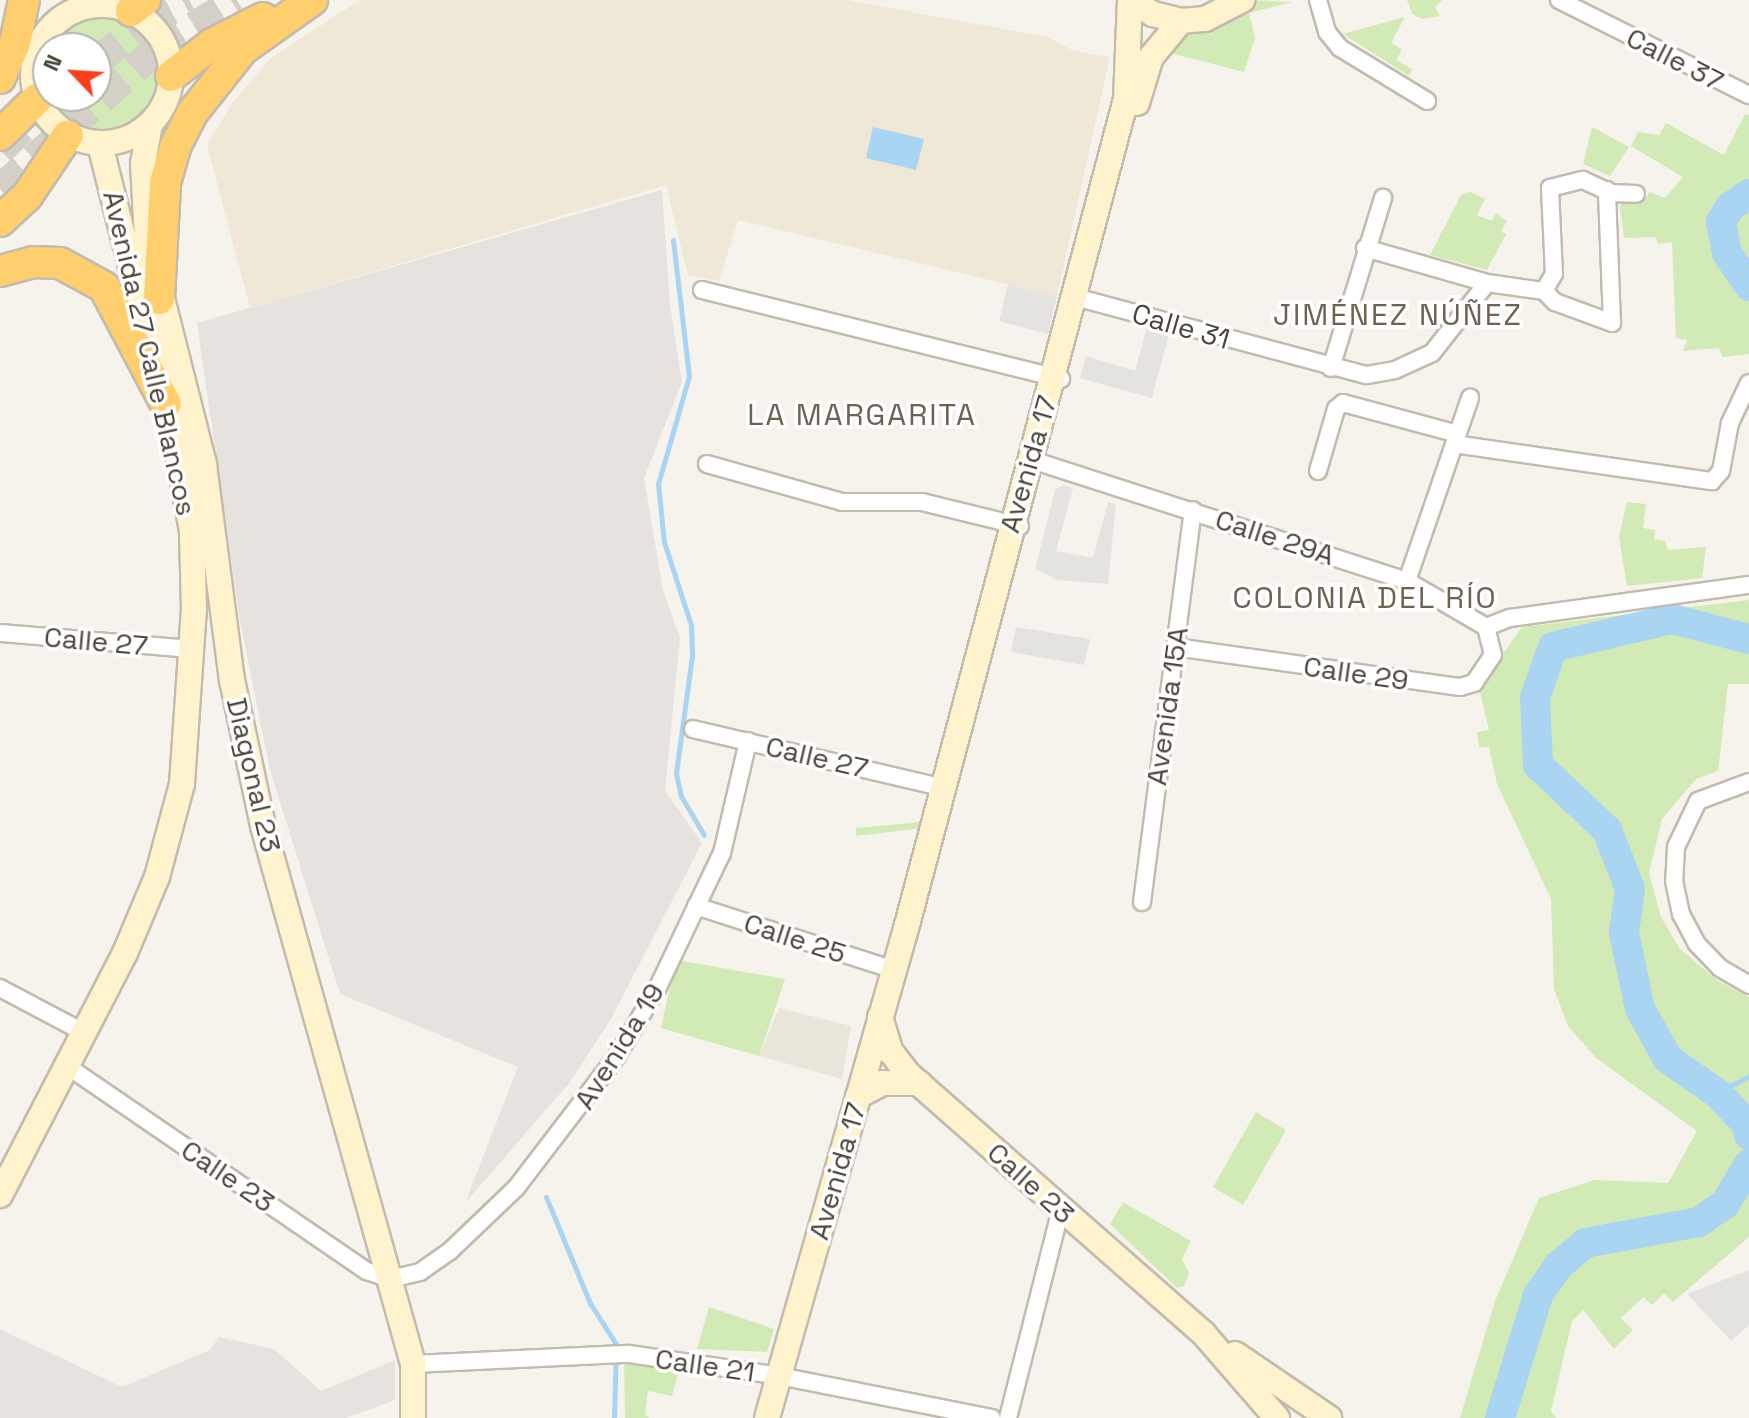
<!DOCTYPE html>
<html>
<head>
<meta charset="utf-8">
<style>
  body { margin:0 }
  #map { position:relative; width:1749px; height:1418px; overflow:hidden; background:#f6f3ec; font-family:"Space Grotesk",sans-serif }
  div>[style] { position:absolute }
  [style*='--x'] { left:calc(var(--x)*1px); top:calc(var(--y)*1px); width:calc(var(--w)*1px); rotate:calc(var(--a)*1deg) }
  .residential>* { inset:0; background:#eae5da }
  .industrial>* { inset:0; background:#e6e2dd }
  .education>* { inset:0; background:#efe8d6 }
  .green>* { inset:0; background:#d2eab5 }
  .parking>* { inset:0; background:#e5e3e0 }
  .water>* { inset:0; background:#a9d4f2 }
  .stream>* { height:5px; margin:-2.5px; padding:0 2.5px; transform-origin:2.5px; border-radius:2.5px; background:#a9d4f2 }
  .river>* { height:30px; margin:-15px; padding:0 15px; transform-origin:15px; border-radius:15px; background:#a9d4f2 }
  .highway-tunnel>* { height:30px; margin-top:-15px; transform-origin:0; background:repeating-linear-gradient(90deg,#d4d0c8 0 30px,transparent 0 45px) }
  .roads { filter:drop-shadow(2px 0 #c2bbae) drop-shadow(-2px 0 #c2bbae) drop-shadow(0 2px #c2bbae) drop-shadow(0 -2px #c2bbae) }
  .street>* { height:16px; margin:-8px; padding:0 8px; transform-origin:8px; border-radius:8px; background:#fff }
  .secondary>* { height:24px; margin:-12px; padding:0 12px; transform-origin:12px; border-radius:12px; background:#fff3cd }
  .secondary>.ring { margin:-12px; padding:0; box-sizing:content-box; background:none; border:24px solid #fff3cd; border-radius:50% }
  .highway>* { height:30px; margin:-15px; padding:0 15px; transform-origin:15px; border-radius:15px; background:#ffcf6e }
  span { translate:-50% -50%; white-space:nowrap; text-align:center; line-height:1.15; -webkit-text-stroke:7px #fff; paint-order:stroke }
  .street-label { font-size:28px; color:#4b4439 }
  .neighbourhood-label { font-size:30px; color:#6e6250; letter-spacing:2px }
  .north { position:absolute; left:32px; top:32px; width:80px; height:80px; box-sizing:border-box; background:#fff; border:2px solid #b7b4b0; border-radius:50%; rotate:295deg; font-size:22px; font-weight:700; line-height:32px; text-align:center; color:#4b4439 }
  .north::after { content:''; display:block; margin:auto; width:28px; height:36px; background:#fc3f1d; clip-path:polygon(50% 0,100% 100%,50% 72%,0 100%) }
</style>
</head>
<body>
<div id="map">
  <div class="residential">
    <i style="clip-path:polygon(779px 1008px,851px 1026px,842px 1079px,759px 1056px)"></i>
  </div>
  <div class="industrial">
    <i style="clip-path:polygon(662px 190px,670px 306px,682px 382px,644px 478px,663px 591px,680px 637px,665px 791px,702px 843px,611px 1019px,570px 1082px,465px 1203px,518px 1067px,340px 994px,270px 770px,240px 621px,197px 323px)"></i>
    <i style="clip-path:polygon(0 1329px,122px 1387px,210px 1350px,219px 1337px,274px 1349px,321px 1391px,395px 1360px,395px 1400px,346px 1418px,0 1418px)"></i>
  </div>
  <div class="education">
    <i style="clip-path:polygon(360px 0,847px 0,1048px 37px,1074px 51px,1110px 57px,1057px 296px,738px 220px,719px 281px,688px 275px,666px 185px,250px 308px,207px 145px,233px 102px,271px 58px)"></i>
  </div>
  <div class="green">
    <i style="clip-path:polygon(1249px 0,1292px 2px,1249px 13px,1255px 38px,1244px 72px,1159px 50px)"></i>
    <i style="clip-path:polygon(1407px 0,1442px 0,1435px 7px,1440px 16px,1422px 19px,1412px 14px)"></i>
    <i style="clip-path:polygon(95px 14px,135px 22px,150px 36px,163px 66px,163px 83px,149px 113px,121px 131px,105px 134px,69px 123px,49px 96px,96px 96px,96px 48px,50px 48px,76px 21px)"></i>
    <i style="clip-path:polygon(1405px 17px,1391px 43px,1402px 49px,1396px 60px,1412px 69px,1409px 76px,1343px 34px)"></i>
    <i style="clip-path:polygon(1745px 114px,1749px 115px,1749px 354px,1722px 357px,1719px 348px,1683px 351px,1687px 340px,1676px 338px,1672px 242px,1658px 244px,1656px 237px,1624px 238px,1620px 208px,1621px 203px,1643px 202px,1650px 192px,1665px 198px,1683px 177px,1631px 146px,1638px 132px,1659px 135px,1666px 123px,1724px 155px)"></i>
    <i style="clip-path:polygon(1592px 127px,1629px 147px,1610px 176px,1583px 164px)"></i>
    <i style="clip-path:polygon(1470px 192px,1485px 199px,1477px 215px,1492px 221px,1496px 213px,1507px 221px,1501px 231px,1506px 234px,1487px 270px,1430px 255px,1461px 195px)"></i>
    <i style="clip-path:polygon(1627px 502px,1646px 504px,1643px 528px,1655px 530px,1654px 539px,1665px 541px,1668px 550px,1706px 547px,1702px 578px,1627px 586px,1619px 537px)"></i>
    <i style="clip-path:polygon(1749px 600px,1749px 684px,1728px 684px,1718px 771px,1696px 779px,1662px 819px,1649px 873px,1661px 917px,1680px 949px,1718px 981px,1749px 997px,1749px 1237px,1673px 1302px,1664px 1293px,1652px 1305px,1643px 1297px,1621px 1318px,1633px 1330px,1614px 1349px,1583px 1310px,1572px 1321px,1551px 1411px,1556px 1418px,1460px 1418px,1495px 1301px,1539px 1198px,1595px 1180px,1668px 1183px,1697px 1131px,1596px 1058px,1568px 1026px,1554px 989px,1551px 899px,1497px 784px,1489px 747px,1479px 747px,1477px 732px,1489px 730px,1479px 688px,1522px 627px)"></i>
    <i style="clip-path:polygon(923px 822px,922px 828px,856px 836px,856px 828px)"></i>
    <i style="clip-path:polygon(676px 960px,785px 979px,759px 1056px,661px 1028px)"></i>
    <i style="clip-path:polygon(1256px 1112px,1286px 1130px,1243px 1205px,1213px 1187px)"></i>
    <i style="clip-path:polygon(1123px 1202px,1191px 1241px,1182px 1259px,1189px 1273px,1184px 1286px,1177px 1288px,1110px 1224px)"></i>
    <i style="clip-path:polygon(709px 1307px,774px 1329px,767px 1352px,697px 1349px)"></i>
    <i style="clip-path:polygon(624px 1361px,680px 1367px,672px 1396px,648px 1391px,645px 1414px,649px 1418px,625px 1418px)"></i>
  </div>
  <div class="parking">
    <i style="clip-path:polygon(1008px 284px,1057px 296px,1048px 334px,999px 321px)"></i>
    <i style="clip-path:polygon(1147px 327px,1169px 334px,1152px 398px,1080px 378px,1086px 356px,1135px 371px)"></i>
    <i style="clip-path:polygon(1063px 485px,1073px 488px,1056px 551px,1093px 558px,1108px 502px,1116px 504px,1108px 584px,1057px 580px,1035px 569px,1055px 490px)"></i>
    <i style="clip-path:polygon(1016px 627px,1090px 639px,1084px 665px,1011px 652px)"></i>
    <i style="clip-path:polygon(1749px 1270px,1749px 1325px,1731px 1341px,1687px 1294px)"></i>
  </div>
  <div class="water">
    <i style="clip-path:polygon(873px 127px,924px 139px,916px 170px,866px 158px)"></i>
  </div>
  <div class="stream">
    <i style="--x:673;--y:240;--w:137;--a:83.3"></i>
    <i style="--x:689;--y:376;--w:112;--a:106"></i>
    <i style="--x:658;--y:484;--w:58;--a:84.1"></i>
    <i style="--x:664;--y:542;--w:87;--a:72"></i>
    <i style="--x:691;--y:625;--w:31;--a:88"></i>
    <i style="--x:692;--y:656;--w:118;--a:97.8"></i>
    <i style="--x:676;--y:773;--w:24;--a:78"></i>
    <i style="--x:681;--y:796;--w:45;--a:59.5"></i>
    <i style="--x:1717;--y:1093;--w:36;--a:-28"></i>
    <i style="--x:546;--y:1197;--w:115;--a:67.5"></i>
    <i style="--x:590;--y:1303;--w:49;--a:57.6"></i>
    <i style="--x:616;--y:1344;--w:74;--a:91.5"></i>
  </div>
  <div class="river">
    <i style="--x:1749;--y:194;--w:23;--a:146"></i>
    <i style="--x:1730;--y:207;--w:17;--a:121"></i>
    <i style="--x:1721;--y:222;--w:32;--a:79"></i>
    <i style="--x:1727;--y:253;--w:40;--a:56"></i>
    <i style="--x:1749;--y:639;--w:80;--a:-165.4"></i>
    <i style="--x:1672;--y:619;--w:122;--a:166.8"></i>
    <i style="--x:1553;--y:647;--w:53;--a:109.8"></i>
    <i style="--x:1535;--y:697;--w:68;--a:87.5"></i>
    <i style="--x:1538;--y:765;--w:95;--a:43.3"></i>
    <i style="--x:1607;--y:830;--w:63;--a:68.7"></i>
    <i style="--x:1630;--y:889;--w:44;--a:97.8"></i>
    <i style="--x:1624;--y:933;--w:78;--a:78.1"></i>
    <i style="--x:1640;--y:1009;--w:57;--a:60.8"></i>
    <i style="--x:1668;--y:1059;--w:60;--a:34.8"></i>
    <i style="--x:1717;--y:1093;--w:42;--a:46"></i>
    <i style="--x:1746;--y:1123;--w:12;--a:76"></i>
    <i style="--x:1500;--y:1418;--w:129;--a:-72.8"></i>
    <i style="--x:1538;--y:1295;--w:35;--a:-55"></i>
    <i style="--x:1558;--y:1266;--w:35;--a:-40"></i>
    <i style="--x:1585;--y:1243;--w:116;--a:-10.4"></i>
    <i style="--x:1699;--y:1222;--w:32;--a:-35"></i>
    <i style="--x:1725;--y:1204;--w:47;--a:-59"></i>
  </div>
  <div class="highway-tunnel">
    <i style="--x:96;--y:62;--w:61;--a:-38.4"></i>
    <i style="--x:144;--y:24;--w:51;--a:-28.1"></i>
    <i style="--x:0;--y:150;--w:77;--a:-44.5"></i>
    <i style="--x:0;--y:189;--w:209;--a:-41.7"></i>
    <i style="--x:156;--y:50;--w:95;--a:-31.7"></i>
  </div>
  <div class="roads">
    <div class="street">
      <i style="--x:1318;--y:0;--w:33;--a:74"></i>
      <i style="--x:1327;--y:32;--w:21;--a:51"></i>
      <i style="--x:1340;--y:48;--w:102;--a:31.3"></i>
      <i style="--x:1559;--y:0;--w:212;--a:26.6"></i>
      <i style="--x:1365;--y:248;--w:127;--a:16"></i>
      <i style="--x:1487;--y:283;--w:58;--a:8"></i>
      <i style="--x:1544;--y:291;--w:16;--a:45"></i>
      <i style="--x:1555;--y:302;--w:61;--a:20.2"></i>
      <i style="--x:1612;--y:323;--w:133;--a:-92.2"></i>
      <i style="--x:702;--y:290;--w:370;--a:13.9"></i>
      <i style="--x:1544;--y:291;--w:20;--a:-60"></i>
      <i style="--x:1554;--y:274;--w:86;--a:-92.7"></i>
      <i style="--x:1550;--y:188;--w:34;--a:-14"></i>
      <i style="--x:1583;--y:180;--w:31;--a:25"></i>
      <i style="--x:1611;--y:193;--w:25;--a:2"></i>
      <i style="--x:1075;--y:297;--w:302;--a:15"></i>
      <i style="--x:1367;--y:375;--w:28;--a:-10"></i>
      <i style="--x:1395;--y:370;--w:41;--a:-24.7"></i>
      <i style="--x:1432;--y:353;--w:89;--a:-51.8"></i>
      <i style="--x:1331;--y:368;--w:178;--a:-73"></i>
      <i style="--x:1454;--y:444;--w:261;--a:8.2"></i>
      <i style="--x:1712;--y:481;--w:13;--a:-48"></i>
      <i style="--x:1721;--y:471;--w:49;--a:-79.4"></i>
      <i style="--x:1730;--y:423;--w:44;--a:-64.6"></i>
      <i style="--x:1029;--y:459;--w:397;--a:17.9"></i>
      <i style="--x:1407;--y:581;--w:91;--a:30.2"></i>
      <i style="--x:1486;--y:627;--w:26;--a:-21"></i>
      <i style="--x:1510;--y:618;--w:241;--a:-7.9"></i>
      <i style="--x:707;--y:464;--w:140;--a:15.7"></i>
      <i style="--x:842;--y:502;--w:80;--a:0"></i>
      <i style="--x:922;--y:502;--w:101;--a:13.8"></i>
      <i style="--x:1318;--y:471;--w:65;--a:-73.8"></i>
      <i style="--x:1336;--y:409;--w:9;--a:-41"></i>
      <i style="--x:1343;--y:403;--w:119;--a:15.1"></i>
      <i style="--x:1407;--y:581;--w:194;--a:-71"></i>
      <i style="--x:0;--y:633;--w:193;--a:4.8"></i>
      <i style="--x:1175;--y:647;--w:288;--a:8"></i>
      <i style="--x:1460;--y:687;--w:15;--a:-16"></i>
      <i style="--x:1474;--y:683;--w:34;--a:-56"></i>
      <i style="--x:1493;--y:655;--w:29;--a:-104"></i>
      <i style="--x:693;--y:729;--w:255;--a:13.2"></i>
      <i style="--x:1749;--y:782;--w:54;--a:159.6"></i>
      <i style="--x:1698;--y:801;--w:51;--a:115.6"></i>
      <i style="--x:1676;--y:847;--w:34;--a:93"></i>
      <i style="--x:1674;--y:881;--w:34;--a:78"></i>
      <i style="--x:1681;--y:914;--w:34;--a:62"></i>
      <i style="--x:1697;--y:944;--w:33;--a:46"></i>
      <i style="--x:1720;--y:968;--w:34;--a:30"></i>
      <i style="--x:1142;--y:902;--w:395;--a:-82.6"></i>
      <i style="--x:696;--y:906;--w:208;--a:17.9"></i>
      <i style="--x:0;--y:988;--w:98;--a:27.9"></i>
      <i style="--x:70;--y:1068;--w:360;--a:34.4"></i>
      <i style="--x:367;--y:1271;--w:24;--a:19"></i>
      <i style="--x:390;--y:1279;--w:31;--a:-13"></i>
      <i style="--x:420;--y:1272;--w:37;--a:-35"></i>
      <i style="--x:450;--y:1251;--w:91;--a:-43.7"></i>
      <i style="--x:516;--y:1188;--w:166;--a:-52.6"></i>
      <i style="--x:617;--y:1056;--w:78;--a:-59.2"></i>
      <i style="--x:657;--y:989;--w:151;--a:-64.5"></i>
      <i style="--x:722;--y:853;--w:115;--a:-76.9"></i>
      <i style="--x:413;--y:1364;--w:216;--a:-2.7"></i>
      <i style="--x:629;--y:1354;--w:152;--a:8.3"></i>
      <i style="--x:779;--y:1376;--w:217;--a:11.2"></i>
      <i style="--x:1008;--y:1418;--w:217;--a:-75.8"></i>
    </div>
    <div class="secondary">
      <i style="--x:1132;--y:0;--w:25;--a:34"></i>
      <i style="--x:1153;--y:14;--w:29;--a:14"></i>
      <i style="--x:1181;--y:21;--w:24;--a:-5"></i>
      <i style="--x:1205;--y:19;--w:42;--a:-27.2"></i>
      <i class="ring" style="left:33px;top:5px;width:114px;height:114px"></i>
      <i style="--x:1137;--y:103;--w:48;--a:-73.1"></i>
      <i style="--x:1151;--y:57;--w:47;--a:-50.2"></i>
      <i style="--x:150;--y:124;--w:40;--a:100"></i>
      <i style="--x:143;--y:163;--w:76;--a:87"></i>
      <i style="--x:147;--y:239;--w:233;--a:75.8"></i>
      <i style="--x:204;--y:465;--w:217;--a:82.6"></i>
      <i style="--x:232;--y:680;--w:149;--a:78"></i>
      <i style="--x:263;--y:826;--w:559;--a:74.42"></i>
      <i style="--x:413;--y:1364;--w:54;--a:90"></i>
      <i style="--x:880;--y:1017;--w:37;--a:73"></i>
      <i style="--x:891;--y:1052;--w:28;--a:52"></i>
      <i style="--x:908;--y:1074;--w:393;--a:41.3"></i>
      <i style="--x:1203;--y:1333;--w:113;--a:49"></i>
      <i style="--x:858;--y:1096;--w:27;--a:-28"></i>
      <i style="--x:882;--y:1083;--w:37;--a:0"></i>
      <i style="--x:0;--y:1195;--w:272;--a:-62.7"></i>
      <i style="--x:125;--y:953;--w:82;--a:-67.2"></i>
      <i style="--x:157;--y:877;--w:96;--a:-75"></i>
      <i style="--x:182;--y:784;--w:174;--a:-86.1"></i>
      <i style="--x:194;--y:610;--w:79;--a:-91.5"></i>
      <i style="--x:192;--y:531;--w:87;--a:-100.5"></i>
      <i style="--x:176;--y:445;--w:310;--a:-104.2"></i>
      <i style="--x:1235;--y:1354;--w:114;--a:34.2"></i>
      <i style="--x:767;--y:1418;--w:512;--a:-74.15"></i>
      <i style="--x:907;--y:925;--w:855;--a:-75.15"></i>
      <i style="--x:1126;--y:99;--w:99;--a:-87.7"></i>
    </div>
    <div class="highway">
      <i style="--x:131;--y:11;--w:18;--a:-38"></i>
      <i style="--x:171;--y:76;--w:52;--a:-38"></i>
      <i style="--x:212;--y:44;--w:57;--a:-27"></i>
      <i style="--x:0;--y:78;--w:38;--a:-67"></i>
      <i style="--x:15;--y:43;--w:44;--a:-78.2"></i>
      <i style="--x:0;--y:135;--w:52;--a:-44.2"></i>
      <i style="--x:0;--y:221;--w:37;--a:-43"></i>
      <i style="--x:27;--y:196;--w:73;--a:-56.1"></i>
      <i style="--x:0;--y:271;--w:34;--a:-15"></i>
      <i style="--x:33;--y:262;--w:27;--a:2"></i>
      <i style="--x:60;--y:263;--w:50;--a:28.6"></i>
      <i style="--x:104;--y:287;--w:132;--a:62.1"></i>
      <i style="--x:159;--y:299;--w:116;--a:-87"></i>
      <i style="--x:165;--y:183;--w:37;--a:-74"></i>
      <i style="--x:175;--y:147;--w:39;--a:-63"></i>
      <i style="--x:193;--y:112;--w:80;--a:-51.6"></i>
      <i style="--x:243;--y:49;--w:85;--a:-35.4"></i>
    </div>
  </div>
  <div class="street-label">
    <span style="left:1675px;top:59px;rotate:27deg">Calle 37</span>
    <span style="left:1181px;top:326px;rotate:16deg">Calle 31</span>
    <span style="left:150px;top:353px;rotate:77deg">Avenida 27 Calle Blancos</span>
    <span style="left:1028px;top:464px;rotate:-74deg">Avenida 17</span>
    <span style="left:1275px;top:537px;rotate:18deg">Calle 29A</span>
    <span style="left:96px;top:641px;rotate:5deg">Calle 27</span>
    <span style="left:1356px;top:673px;rotate:8deg">Calle 29</span>
    <span style="left:1167px;top:706px;rotate:-82deg">Avenida 15A</span>
    <span style="left:817px;top:757px;rotate:13deg">Calle 27</span>
    <span style="left:254px;top:775px;rotate:77deg">Diagonal 23</span>
    <span style="left:795px;top:938px;rotate:18deg">Calle 25</span>
    <span style="left:619px;top:1046px;rotate:-58deg">Avenida 19</span>
    <span style="left:837px;top:1171px;rotate:-74deg">Avenida 17</span>
    <span style="left:228px;top:1176px;rotate:34deg">Calle 23</span>
    <span style="left:1031px;top:1183px;rotate:42deg">Calle 23</span>
    <span style="left:705px;top:1365px;rotate:8deg">Calle 21</span>
  </div>
  <div class="neighbourhood-label">
    <span style="left:1398px;top:315px">JIMÉNEZ NÚÑEZ</span>
    <span style="left:862px;top:415px">LA MARGARITA</span>
    <span style="left:1365px;top:598px">COLONIA DEL RÍO</span>
  </div>
  <div class="north">N</div>
</div>
</body>
</html>
